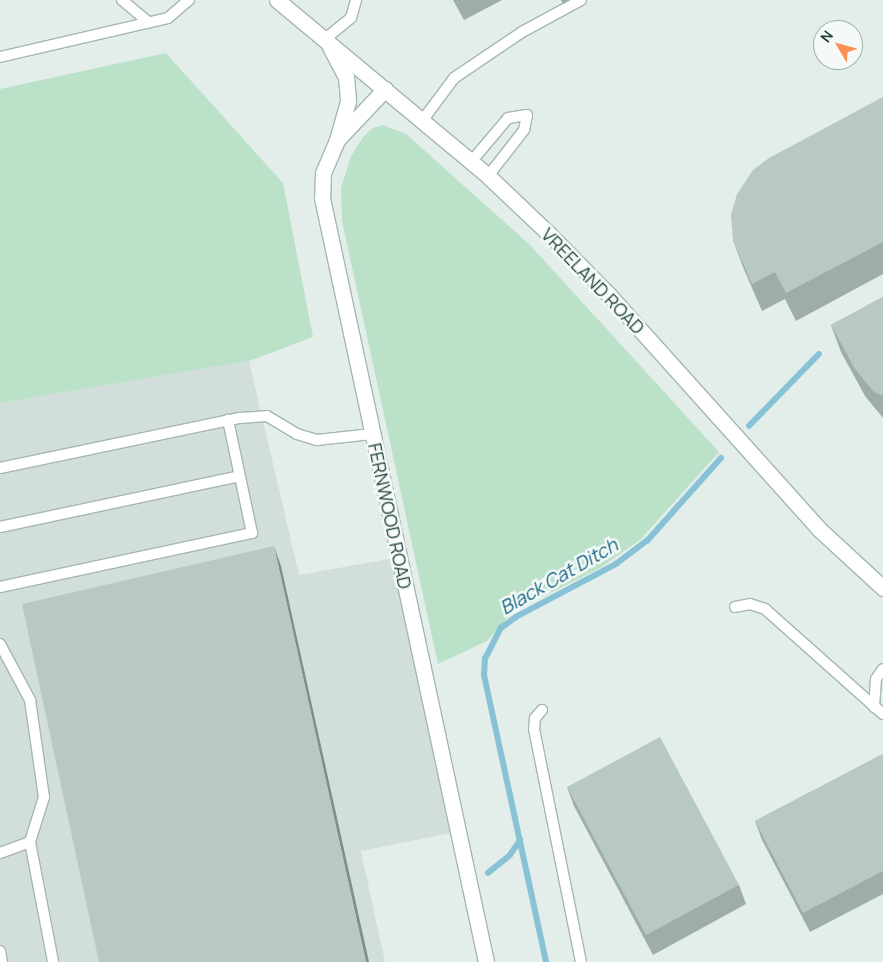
<!DOCTYPE html>
<html>
<head>
<meta charset="utf-8">
<style>
  body { margin:0 }
  #map { position:relative; width:883px; height:962px; overflow:hidden; background:#e3eeeb; font-family:Manrope,sans-serif }
  div>[style] { position:absolute }
  [style*='--x'] { left:calc(var(--x)*1px); top:calc(var(--y)*1px); width:calc(var(--w)*1px); rotate:calc(var(--a)*1deg) }
  .built>* { inset:0; background:#d1deda }
  .green>* { inset:0; background:#bbe1c9 }
  .stream>* { height:5.5px; margin:-2.75px; padding:0 2.75px; transform-origin:2.75px; border-radius:2.75px; background:#88c2d7 }
  .roads { filter:drop-shadow(1px 0 #a5b7b3) drop-shadow(-1px 0 #a5b7b3) drop-shadow(0 1px #a5b7b3) drop-shadow(0 -1px #a5b7b3) }
  .service>* { height:10px; margin:-5px; padding:0 5px; transform-origin:5px; border-radius:5px; background:#fff }
  .minor>* { height:15px; margin:-7.5px; padding:0 7.5px; transform-origin:7.5px; border-radius:7.5px; background:#fff }
  .tertiary>* { height:15px; margin:-7.5px; padding:0 7.5px; transform-origin:7.5px; border-radius:7.5px; background:#fff }
  .wall>* { inset:0; background:#9eada9 }
  .shaded-wall>* { inset:0; background:#818d89 }
  .building>* { inset:0; background:#b8c9c4 }
  span { translate:-50% -50%; white-space:nowrap; text-align:center; line-height:1.15; -webkit-text-stroke:5px #f5faf8; paint-order:stroke }
  .street-label { font-size:18px; color:#21423c }
  .water-label { font-size:19px; color:#166583; font-style:italic }
  .north { position:absolute; left:813px; top:20px; width:50px; height:50px; box-sizing:border-box; background:#f5faf8; border:1px solid #a0b0ad; border-radius:50%; rotate:307deg; font-size:14px; font-weight:700; line-height:20px; text-align:center; color:#21423c }
  .north::after { content:''; display:block; margin:auto; width:18px; height:22px; background:#fc8f53; clip-path:polygon(50% 0,100% 100%,50% 72%,0 100%) }
</style>
</head>
<body>
<div id="map">
  <div class="built">
    <i style="clip-path:polygon(249px 361px,299px 575px,400px 557px,461px 831px,361px 851px,385px 962px,0 962px,0 403px)"></i>
  </div>
  <div class="green">
    <i style="clip-path:polygon(166px 53px,283px 183px,313px 337px,249px 361px,0 403px,0 89px)"></i>
    <i style="clip-path:polygon(383px 125px,406px 134px,530px 245px,719px 452px,641px 539px,600px 568px,513px 612px,487px 641px,438px 664px,342px 221px,341px 188px,351px 156px,364px 136px,373px 128px)"></i>
  </div>
  <div class="stream">
    <i style="--x:749;--y:426;--w:100;--a:-45.8"></i>
    <i style="--x:488;--y:873;--w:28;--a:-39"></i>
    <i style="--x:510;--y:855;--w:18;--a:-56"></i>
    <i style="--x:546;--y:962;--w:293;--a:-102.2"></i>
    <i style="--x:484;--y:676;--w:17;--a:-87"></i>
    <i style="--x:485;--y:659;--w:35;--a:-63"></i>
    <i style="--x:501;--y:628;--w:19;--a:-36"></i>
    <i style="--x:516;--y:617;--w:113;--a:-27.9"></i>
    <i style="--x:616;--y:564;--w:39;--a:-37"></i>
    <i style="--x:647;--y:541;--w:111;--a:-48.3"></i>
  </div>
  <div class="roads">
    <div class="service">
      <i style="--x:122;--y:0;--w:35;--a:40"></i>
      <i style="--x:325;--y:39;--w:33;--a:-39"></i>
      <i style="--x:351;--y:18;--w:19;--a:-74"></i>
      <i style="--x:0;--y:57;--w:172;--a:-13.1"></i>
      <i style="--x:168;--y:18;--w:28;--a:-41"></i>
      <i style="--x:422;--y:121;--w:54;--a:-53.3"></i>
      <i style="--x:454;--y:78;--w:82;--a:-34.1"></i>
      <i style="--x:522;--y:32;--w:67;--a:-28.5"></i>
      <i style="--x:471;--y:162;--w:57;--a:-49.9"></i>
      <i style="--x:508;--y:118;--w:19;--a:-9"></i>
      <i style="--x:527;--y:115;--w:15;--a:101"></i>
      <i style="--x:524;--y:130;--w:58;--a:128"></i>
      <i style="--x:0;--y:468;--w:245;--a:-11.8"></i>
      <i style="--x:240;--y:418;--w:27;--a:-4"></i>
      <i style="--x:267;--y:416;--w:35;--a:31"></i>
      <i style="--x:297;--y:434;--w:21;--a:17"></i>
      <i style="--x:317;--y:440;--w:55;--a:-6.2"></i>
      <i style="--x:0;--y:527;--w:245;--a:-12"></i>
      <i style="--x:0;--y:587;--w:258;--a:-12.1"></i>
      <i style="--x:252;--y:533;--w:116;--a:-102"></i>
      <i style="--x:735;--y:607;--w:15;--a:-11"></i>
      <i style="--x:750;--y:604;--w:16;--a:18"></i>
      <i style="--x:765;--y:609;--w:158;--a:41.7"></i>
      <i style="--x:0;--y:644;--w:64;--a:61.8"></i>
      <i style="--x:30;--y:700;--w:98;--a:81.8"></i>
      <i style="--x:44;--y:797;--w:47;--a:107.3"></i>
      <i style="--x:30;--y:842;--w:32;--a:160"></i>
      <i style="--x:874;--y:707;--w:28;--a:-86"></i>
      <i style="--x:876;--y:679;--w:12;--a:-55"></i>
      <i style="--x:542;--y:710;--w:11;--a:131"></i>
      <i style="--x:535;--y:718;--w:11;--a:95"></i>
      <i style="--x:534;--y:729;--w:238;--a:78.6"></i>
      <i style="--x:30;--y:842;--w:122;--a:79.1"></i>
      <i style="--x:0;--y:951;--w:11;--a:80"></i>
    </div>
    <div class="minor">
      <i style="--x:385;--y:89;--w:70;--a:133.3"></i>
      <i style="--x:337;--y:140;--w:36;--a:113"></i>
      <i style="--x:323;--y:173;--w:25;--a:92"></i>
      <i style="--x:322;--y:198;--w:781;--a:77.88"></i>
    </div>
    <div class="tertiary">
      <i style="--x:277;--y:0;--w:275;--a:39.8"></i>
      <i style="--x:488;--y:176;--w:79;--a:43.5"></i>
      <i style="--x:545;--y:230;--w:93;--a:45.4"></i>
      <i style="--x:610;--y:296;--w:313;--a:48.1"></i>
      <i style="--x:819;--y:529;--w:87;--a:42.7"></i>
      <i style="--x:330;--y:47;--w:34;--a:62"></i>
      <i style="--x:346;--y:77;--w:24;--a:85"></i>
      <i style="--x:348;--y:101;--w:41;--a:105.8"></i>
    </div>
  </div>
  <div class="wall">
    <i style="clip-path:polygon(453px 0,502px 0,464px 20px)"></i>
    <i style="clip-path:polygon(561px 0,570px 0,563px 4px)"></i>
    <i style="clip-path:polygon(883px 97px,883px 274px,796px 321px,785px 299px,762px 311px,743px 267px,733px 240px)"></i>
    <i style="clip-path:polygon(883px 297px,883px 418px,865px 396px,841px 352px,831px 325px)"></i>
    <i style="clip-path:polygon(883px 754px,883px 894px,810px 932px,762px 840px,755px 821px)"></i>
    <i style="clip-path:polygon(567px 787px,739px 885px,746px 904px,653px 955px,574px 806px)"></i>
  </div>
  <div class="shaded-wall">
    <i style="clip-path:polygon(274px 546px,281px 566px,369px 962px,366px 962px)"></i>
  </div>
  <div class="building">
    <i style="clip-path:polygon(883px 97px,883px 242px,786px 293px,775px 272px,752px 284px,733px 240px,731px 215px,737px 194px,753px 170px,769px 158px)"></i>
    <i style="clip-path:polygon(883px 297px,883px 396px,874px 392px,855px 369px,831px 325px)"></i>
    <i style="clip-path:polygon(274px 546px,366px 962px,99px 962px,22px 604px)"></i>
    <i style="clip-path:polygon(660px 737px,739px 885px,646px 935px,567px 787px)"></i>
    <i style="clip-path:polygon(883px 754px,883px 871px,803px 913px,755px 821px)"></i>
  </div>
  <div class="street-label">
    <span style="left:593px;top:281px;rotate:46deg">VREELAND ROAD</span>
    <span style="left:390px;top:516px;rotate:78deg">FERNWOOD ROAD</span>
  </div>
  <div class="water-label">
    <span style="left:559px;top:577px;rotate:-30deg">Black Cat Ditch</span>
  </div>
  <div class="north">N</div>
</div>
</body>
</html>
